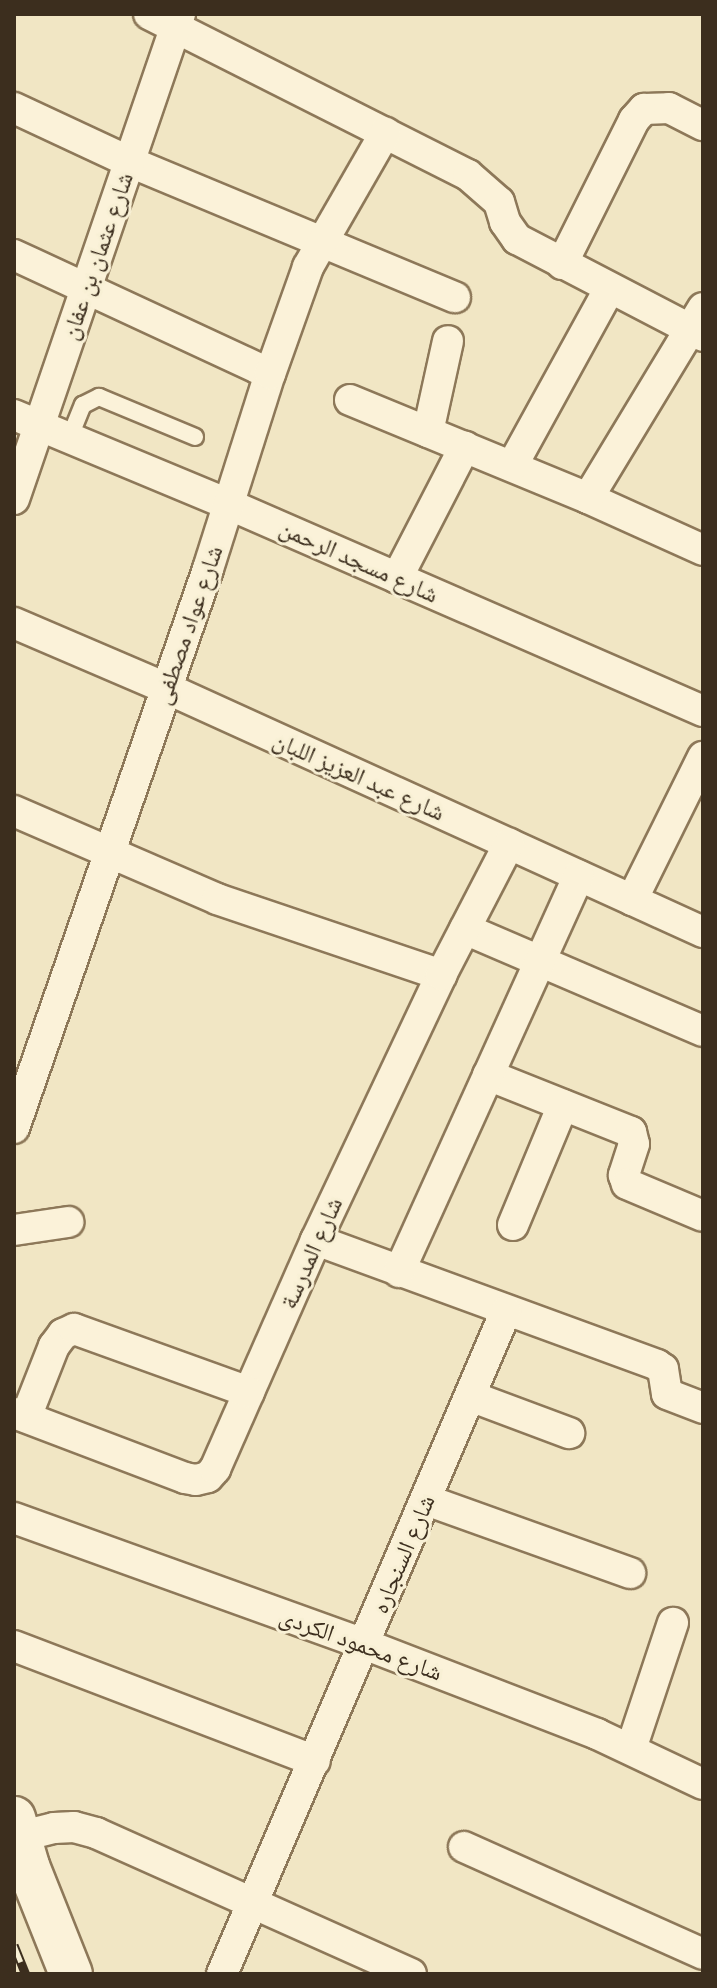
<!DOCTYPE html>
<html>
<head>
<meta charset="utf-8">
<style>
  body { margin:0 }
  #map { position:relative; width:717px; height:1988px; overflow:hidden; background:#f1e6c4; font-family:"Source Serif 4","Noto Naskh Arabic",serif }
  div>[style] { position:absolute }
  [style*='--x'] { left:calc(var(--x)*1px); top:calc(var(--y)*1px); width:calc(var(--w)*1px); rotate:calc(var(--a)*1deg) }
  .roads { filter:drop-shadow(2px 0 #8d7859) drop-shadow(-2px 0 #8d7859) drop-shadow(0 2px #8d7859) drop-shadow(0 -2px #8d7859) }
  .lane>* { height:16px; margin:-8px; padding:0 8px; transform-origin:8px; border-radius:8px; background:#fbf2d9 }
  .street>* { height:30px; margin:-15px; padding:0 15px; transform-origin:15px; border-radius:15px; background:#fbf2d9 }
  .secondary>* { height:42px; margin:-21px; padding:0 21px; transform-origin:21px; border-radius:21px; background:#fbf2d9 }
  .rail>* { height:9px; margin-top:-4.5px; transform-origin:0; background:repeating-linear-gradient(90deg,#f8f0d5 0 18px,#3c2e1e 0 36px); box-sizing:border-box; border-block:2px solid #3c2e1e }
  span { translate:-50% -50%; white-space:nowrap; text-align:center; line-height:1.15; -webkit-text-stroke:6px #f8f0d5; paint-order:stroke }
  .street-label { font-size:24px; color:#3c2e1e }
  .frame { position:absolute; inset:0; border:16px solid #3c2e1e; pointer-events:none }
</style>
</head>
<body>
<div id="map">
  <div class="roads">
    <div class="lane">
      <i style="--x:69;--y:439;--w:37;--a:-68"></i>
      <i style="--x:83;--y:405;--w:18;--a:-27"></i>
      <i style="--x:99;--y:397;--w:104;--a:22.6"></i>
    </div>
    <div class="street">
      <i style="--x:149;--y:14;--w:357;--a:26.8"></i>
      <i style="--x:468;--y:175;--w:41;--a:41.1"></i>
      <i style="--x:499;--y:202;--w:21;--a:73"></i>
      <i style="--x:505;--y:222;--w:21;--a:55"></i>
      <i style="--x:517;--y:239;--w:210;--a:27.5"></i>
      <i style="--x:14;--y:108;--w:128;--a:25"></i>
      <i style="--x:130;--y:162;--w:352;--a:22.6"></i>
      <i style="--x:14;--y:255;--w:282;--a:24.9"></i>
      <i style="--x:562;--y:264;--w:161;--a:-63.4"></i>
      <i style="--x:634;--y:120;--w:15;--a:-48"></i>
      <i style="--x:644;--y:109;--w:25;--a:-2"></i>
      <i style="--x:669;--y:108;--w:38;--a:27"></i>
      <i style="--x:350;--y:400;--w:257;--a:22.4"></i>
      <i style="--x:588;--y:498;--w:126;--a:24.3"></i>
      <i style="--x:14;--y:415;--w:232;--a:22.6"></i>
      <i style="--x:228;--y:504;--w:518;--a:23.55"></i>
      <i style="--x:428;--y:432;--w:93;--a:-77.6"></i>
      <i style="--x:512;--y:466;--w:203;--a:-61.2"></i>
      <i style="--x:588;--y:498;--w:222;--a:-58.8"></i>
      <i style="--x:14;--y:499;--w:513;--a:-71.11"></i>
      <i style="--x:397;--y:578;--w:148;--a:-62.7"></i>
      <i style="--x:14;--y:623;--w:165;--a:23.2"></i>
      <i style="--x:166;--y:688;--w:590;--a:24.44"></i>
      <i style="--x:14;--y:811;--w:221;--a:23.4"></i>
      <i style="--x:217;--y:899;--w:237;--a:18.7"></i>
      <i style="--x:632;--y:900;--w:160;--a:-63.6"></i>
      <i style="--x:465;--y:929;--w:259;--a:23.2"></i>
      <i style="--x:488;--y:1075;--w:154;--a:21.7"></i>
      <i style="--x:631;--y:1132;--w:12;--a:76"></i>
      <i style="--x:634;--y:1144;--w:33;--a:108"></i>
      <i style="--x:624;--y:1175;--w:9;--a:72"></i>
      <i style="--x:627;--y:1184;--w:82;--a:22.8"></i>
      <i style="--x:14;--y:1128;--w:592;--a:-70.86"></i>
      <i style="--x:208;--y:569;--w:205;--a:-72.4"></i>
      <i style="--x:270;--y:374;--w:114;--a:-70.4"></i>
      <i style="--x:308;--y:267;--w:155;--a:-60.1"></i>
      <i style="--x:513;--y:1225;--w:130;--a:-67.4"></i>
      <i style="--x:14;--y:1230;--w:55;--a:-8.4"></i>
      <i style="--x:316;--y:1240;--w:363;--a:20.1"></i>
      <i style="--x:657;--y:1365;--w:7;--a:34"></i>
      <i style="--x:663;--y:1369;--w:25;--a:81"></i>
      <i style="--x:667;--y:1394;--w:39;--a:21"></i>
      <i style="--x:399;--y:1272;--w:435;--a:-65.6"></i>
      <i style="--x:470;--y:1396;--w:106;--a:20.5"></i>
      <i style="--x:14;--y:1413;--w:183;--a:20.8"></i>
      <i style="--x:185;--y:1478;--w:11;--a:10"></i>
      <i style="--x:196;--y:1480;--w:12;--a:-14"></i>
      <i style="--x:208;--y:1477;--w:11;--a:-49"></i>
      <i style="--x:215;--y:1469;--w:250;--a:-66.2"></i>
      <i style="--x:316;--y:1240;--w:293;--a:-64.7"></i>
      <i style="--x:441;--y:975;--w:148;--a:-62.6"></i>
      <i style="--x:26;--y:1417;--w:76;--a:-68.5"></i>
      <i style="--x:54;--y:1346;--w:15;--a:-53"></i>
      <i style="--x:63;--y:1334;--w:12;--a:-24"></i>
      <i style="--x:74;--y:1329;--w:186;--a:19.8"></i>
      <i style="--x:426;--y:1500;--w:217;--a:19.7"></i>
      <i style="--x:14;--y:1518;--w:372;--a:19.8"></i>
      <i style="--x:364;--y:1644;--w:250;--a:21.1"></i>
      <i style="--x:597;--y:1734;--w:117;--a:25.3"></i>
      <i style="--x:14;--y:1646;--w:322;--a:20.9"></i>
      <i style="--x:631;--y:1749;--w:133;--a:-71.6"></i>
      <i style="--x:18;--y:1837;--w:37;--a:-14"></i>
      <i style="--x:54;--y:1828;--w:20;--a:-3"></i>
      <i style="--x:74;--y:1827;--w:23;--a:15"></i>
      <i style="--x:96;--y:1833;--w:345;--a:24.1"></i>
      <i style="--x:464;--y:1847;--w:262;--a:24.1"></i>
      <i style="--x:222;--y:1974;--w:721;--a:-66.81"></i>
    </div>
    <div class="secondary">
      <i style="--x:14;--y:1818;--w:50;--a:73.7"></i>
      <i style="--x:28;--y:1866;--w:116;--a:68.3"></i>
    </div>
  </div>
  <div class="rail">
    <i style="--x:14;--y:1945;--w:31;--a:68"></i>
  </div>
  <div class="street-label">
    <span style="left:97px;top:256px;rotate:-71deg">شارع عثمان بن عفان</span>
    <span style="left:359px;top:561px;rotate:24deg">شارع مسجد الرحمن</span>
    <span style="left:188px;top:625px;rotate:-71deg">شارع عواد مصطفى</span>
    <span style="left:359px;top:776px;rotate:24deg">شارع عبد العزيز اللبان</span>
    <span style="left:311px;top:1253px;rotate:-66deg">شارع المدرسة</span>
    <span style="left:403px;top:1554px;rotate:-67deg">شارع السنجاره</span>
    <span style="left:361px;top:1644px;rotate:20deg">شارع محمود الكردى</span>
  </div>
  <div class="frame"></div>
</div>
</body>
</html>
